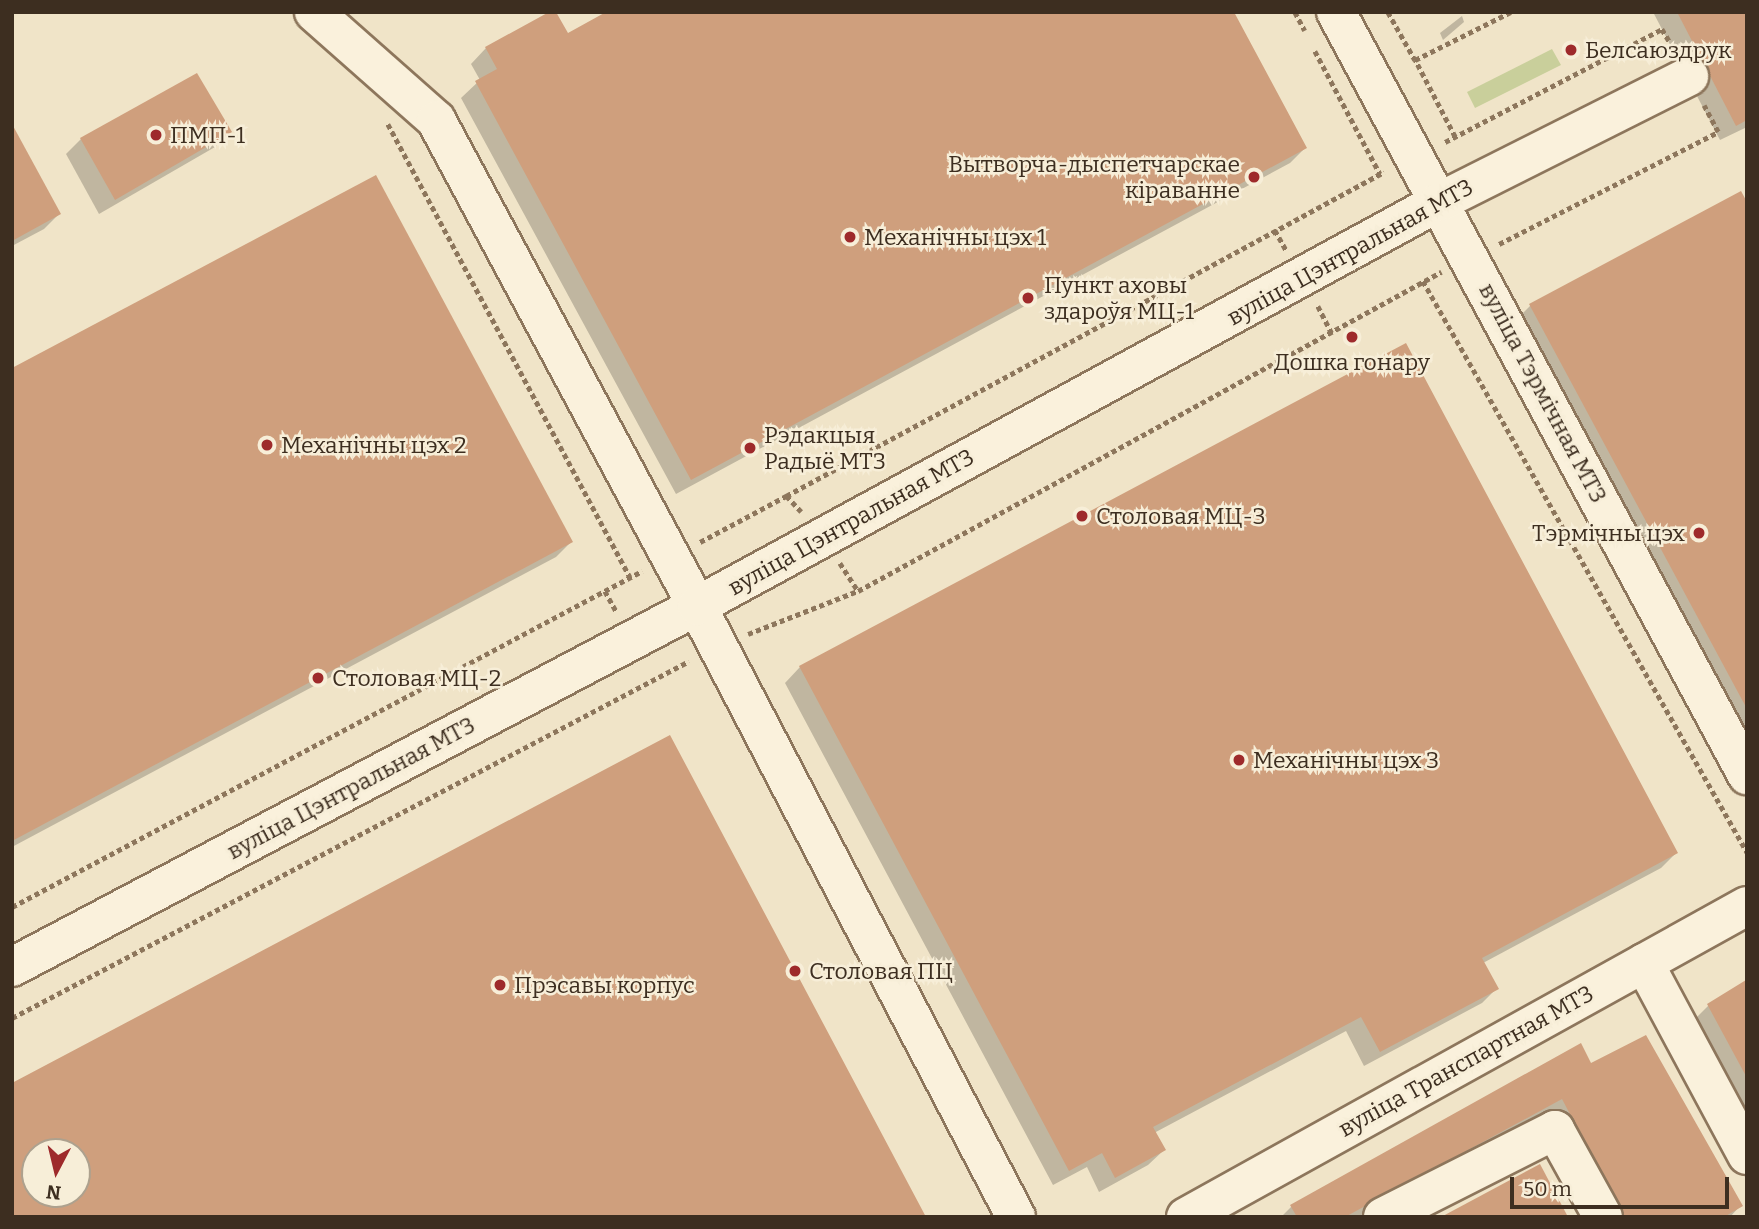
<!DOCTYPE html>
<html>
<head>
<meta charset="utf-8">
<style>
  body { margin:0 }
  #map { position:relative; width:1759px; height:1229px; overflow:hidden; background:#f0e4c8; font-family:Bitter,serif }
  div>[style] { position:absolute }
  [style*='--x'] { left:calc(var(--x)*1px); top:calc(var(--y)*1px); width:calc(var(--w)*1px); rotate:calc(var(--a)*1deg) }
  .green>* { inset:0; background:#c9cf9b }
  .shadow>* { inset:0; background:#0003 }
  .building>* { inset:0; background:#cf9f7d }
  .path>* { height:4.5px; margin-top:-2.25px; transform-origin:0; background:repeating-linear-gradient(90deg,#8d765c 0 5px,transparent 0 8.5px) }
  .roads { filter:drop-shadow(2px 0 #8d765c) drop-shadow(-2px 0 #8d765c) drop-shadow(0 2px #8d765c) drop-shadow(0 -2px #8d765c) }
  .minor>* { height:38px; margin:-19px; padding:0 19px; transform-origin:19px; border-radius:19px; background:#faf1dc }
  .dots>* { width:19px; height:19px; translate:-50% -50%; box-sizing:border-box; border:4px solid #f7eed8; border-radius:50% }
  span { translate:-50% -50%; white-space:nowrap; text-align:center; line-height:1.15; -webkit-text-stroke:5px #f7eed8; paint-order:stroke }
  .poi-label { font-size:23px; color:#3d2e20 }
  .left { translate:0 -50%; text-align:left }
  .right { translate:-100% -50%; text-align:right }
  .street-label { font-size:23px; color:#3d2e20 }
  .frame { position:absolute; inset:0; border:14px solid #3d2e20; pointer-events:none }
  .north { position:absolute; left:21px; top:1138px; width:70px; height:70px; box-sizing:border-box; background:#f7eed8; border:2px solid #ada18e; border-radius:50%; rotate:187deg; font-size:19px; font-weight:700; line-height:28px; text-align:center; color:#3d2e20 }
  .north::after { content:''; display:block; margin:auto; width:24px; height:32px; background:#9e2a2b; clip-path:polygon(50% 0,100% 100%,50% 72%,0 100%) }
  .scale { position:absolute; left:1510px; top:1177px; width:219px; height:32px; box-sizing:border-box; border:4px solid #3d2e20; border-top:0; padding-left:9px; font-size:21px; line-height:24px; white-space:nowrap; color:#3d2e20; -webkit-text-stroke:5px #f7eed8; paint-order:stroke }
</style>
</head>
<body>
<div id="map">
  <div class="green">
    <i style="clip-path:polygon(1552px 49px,1561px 65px,1475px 108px,1467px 92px)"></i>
  </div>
  <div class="shadow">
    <i style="clip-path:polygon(1653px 12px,1747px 12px,1747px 127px,1720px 140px)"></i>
    <i style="clip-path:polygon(1462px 16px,1464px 22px,1443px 40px,1440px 33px)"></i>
    <i style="clip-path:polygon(567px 35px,1305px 148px,1290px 163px,676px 494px,461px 98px,480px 80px,471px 64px,486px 48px)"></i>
    <i style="clip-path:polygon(12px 128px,59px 214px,44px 229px,12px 246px)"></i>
    <i style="clip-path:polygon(230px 132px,215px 147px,99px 214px,66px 154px,81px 139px)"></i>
    <i style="clip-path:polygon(1747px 206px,1747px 752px,1515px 321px,1530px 306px)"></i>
    <i style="clip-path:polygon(12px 370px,571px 542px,556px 557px,12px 847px)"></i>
    <i style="clip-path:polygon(800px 667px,1676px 853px,1661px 868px,1483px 963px,1497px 988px,1482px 1003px,1364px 1066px,1346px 1031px,1154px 1133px,1164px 1150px,1148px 1165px,1099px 1192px,1087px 1167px,1053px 1185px,785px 683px)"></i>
    <i style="clip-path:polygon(1747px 985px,1747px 1121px,1693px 1021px,1708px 1006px)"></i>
    <i style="clip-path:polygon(1590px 1066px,1741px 1205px,1730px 1217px,1594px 1217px,1541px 1118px,1359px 1217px,1281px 1217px,1292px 1206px)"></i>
  </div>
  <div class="building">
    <i style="clip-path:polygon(549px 12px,556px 12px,568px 33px,606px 12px,1234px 12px,1307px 148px,691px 480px,475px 81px,497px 69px,485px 47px)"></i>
    <i style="clip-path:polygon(1677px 12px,1747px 12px,1747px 120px,1736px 126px)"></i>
    <i style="clip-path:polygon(197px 73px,232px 132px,115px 200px,80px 138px)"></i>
    <i style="clip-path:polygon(12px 124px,61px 214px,12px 241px)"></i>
    <i style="clip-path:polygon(376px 175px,573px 542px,12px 841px,12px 368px)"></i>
    <i style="clip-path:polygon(1741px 191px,1747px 202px,1747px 709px,1529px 304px)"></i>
    <i style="clip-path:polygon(1406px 343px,1678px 853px,1482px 958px,1499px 989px,1380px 1052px,1361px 1017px,1153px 1127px,1166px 1150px,1115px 1178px,1102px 1153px,1069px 1171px,799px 666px)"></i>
    <i style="clip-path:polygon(evenodd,670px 735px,926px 1217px,12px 1217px,12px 1083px,670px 735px,35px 1152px,77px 1152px,77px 1194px,35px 1194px,35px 1152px)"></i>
    <i style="clip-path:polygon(1746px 980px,1747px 982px,1747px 1078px,1707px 1004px)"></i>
    <i style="clip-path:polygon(1646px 1035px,1743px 1206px,1724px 1217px,1624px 1217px,1562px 1099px,1345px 1217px,1297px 1217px,1290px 1205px,1581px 1043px,1591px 1063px)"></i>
    <i style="clip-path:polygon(1540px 1164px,1568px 1217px,1441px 1217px)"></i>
  </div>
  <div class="path">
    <i style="--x:1295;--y:12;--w:21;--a:62"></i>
    <i style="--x:1388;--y:12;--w:55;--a:60.6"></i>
    <i style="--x:1315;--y:51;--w:139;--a:62.1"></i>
    <i style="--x:388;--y:124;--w:514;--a:61.89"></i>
    <i style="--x:1455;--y:137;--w:87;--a:-117.5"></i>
    <i style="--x:1415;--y:60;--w:107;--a:-26.6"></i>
    <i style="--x:1445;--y:142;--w:245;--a:-27.5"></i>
    <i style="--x:1662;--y:29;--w:23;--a:59"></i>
    <i style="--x:1275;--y:230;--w:23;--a:61"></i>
    <i style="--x:1499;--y:244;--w:246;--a:-27.1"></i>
    <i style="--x:1718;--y:132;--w:30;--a:-118"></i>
    <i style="--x:1423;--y:281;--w:657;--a:60.43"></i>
    <i style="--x:1318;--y:306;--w:30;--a:63"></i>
    <i style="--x:801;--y:512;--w:22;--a:-133"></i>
    <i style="--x:786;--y:496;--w:680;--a:-28.45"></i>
    <i style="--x:700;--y:542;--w:98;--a:-28.1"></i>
    <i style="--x:840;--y:563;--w:33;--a:57"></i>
    <i style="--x:605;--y:591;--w:23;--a:61"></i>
    <i style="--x:748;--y:634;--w:118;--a:-21.4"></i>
    <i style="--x:858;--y:591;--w:665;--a:-28.69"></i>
    <i style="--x:12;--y:907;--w:714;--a:-28.07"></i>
    <i style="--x:12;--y:1018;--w:765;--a:-27.8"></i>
  </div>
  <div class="roads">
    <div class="minor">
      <i style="--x:314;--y:12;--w:163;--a:41.5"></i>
      <i style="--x:436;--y:120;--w:552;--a:61.76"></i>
      <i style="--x:697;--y:606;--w:689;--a:62.43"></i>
      <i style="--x:1336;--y:12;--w:867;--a:61.69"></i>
      <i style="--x:1644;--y:963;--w:218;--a:61.8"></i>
      <i style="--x:12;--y:967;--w:774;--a:-27.79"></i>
      <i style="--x:697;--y:606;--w:845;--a:-28.57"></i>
      <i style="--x:1439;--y:202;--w:280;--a:-26.7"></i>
      <i style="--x:1186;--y:1217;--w:641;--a:-29"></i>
      <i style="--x:1383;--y:1217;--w:193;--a:-26.8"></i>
      <i style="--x:1555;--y:1130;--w:99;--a:61.1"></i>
    </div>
  </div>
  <div class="dots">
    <i style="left:1571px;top:50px;background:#9e2a2b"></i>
    <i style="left:156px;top:135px;background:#9e2a2b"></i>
    <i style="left:1254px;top:177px;background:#9e2a2b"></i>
    <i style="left:850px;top:237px;background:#9e2a2b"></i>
    <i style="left:1028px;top:298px;background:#9e2a2b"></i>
    <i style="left:1352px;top:337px;background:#9e2a2b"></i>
    <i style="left:267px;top:445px;background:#9e2a2b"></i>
    <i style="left:750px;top:448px;background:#9e2a2b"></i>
    <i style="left:1082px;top:516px;background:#9e2a2b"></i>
    <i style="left:1699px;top:533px;background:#9e2a2b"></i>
    <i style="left:318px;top:678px;background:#9e2a2b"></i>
    <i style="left:1239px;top:760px;background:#9e2a2b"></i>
    <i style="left:795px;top:971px;background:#9e2a2b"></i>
    <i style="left:500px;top:985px;background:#9e2a2b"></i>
  </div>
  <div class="poi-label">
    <span class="left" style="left:1585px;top:50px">Белсаюздрук</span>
    <span class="left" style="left:170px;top:135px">ПМП-1</span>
    <span class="right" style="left:1240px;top:177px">Вытворча-дыспетчарскае<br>кіраванне</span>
    <span class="left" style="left:864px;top:237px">Механічны цэх 1</span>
    <span class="left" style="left:1044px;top:298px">Пункт аховы<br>здароўя МЦ-1</span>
    <span style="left:1352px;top:362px">Дошка гонару</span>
    <span class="left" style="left:764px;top:448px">Рэдакцыя<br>Радыё МТЗ</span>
    <span class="left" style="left:281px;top:445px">Механічны цэх 2</span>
    <span class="left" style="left:1096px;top:516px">Столовая МЦ-3</span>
    <span class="right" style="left:1685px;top:533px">Тэрмічны цэх</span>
    <span class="left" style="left:332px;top:678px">Столовая МЦ-2</span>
    <span class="left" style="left:1253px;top:760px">Механічны цэх 3</span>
    <span class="left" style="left:809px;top:971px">Столовая ПЦ</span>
    <span class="left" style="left:514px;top:985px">Прэсавы корпус</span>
  </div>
  <div class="street-label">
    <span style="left:1350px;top:252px;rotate:-29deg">вуліца Цэнтральная МТЗ</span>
    <span style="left:1543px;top:393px;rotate:62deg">вуліца Тэрмічная МТЗ</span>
    <span style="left:851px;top:522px;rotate:-29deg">вуліца Цэнтральная МТЗ</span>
    <span style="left:351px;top:788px;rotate:-28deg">вуліца Цэнтральная МТЗ</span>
    <span style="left:1466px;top:1061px;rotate:-29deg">вуліца Транспартная МТЗ</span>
  </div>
  <div class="frame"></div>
  <div class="north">N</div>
  <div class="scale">50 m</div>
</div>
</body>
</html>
